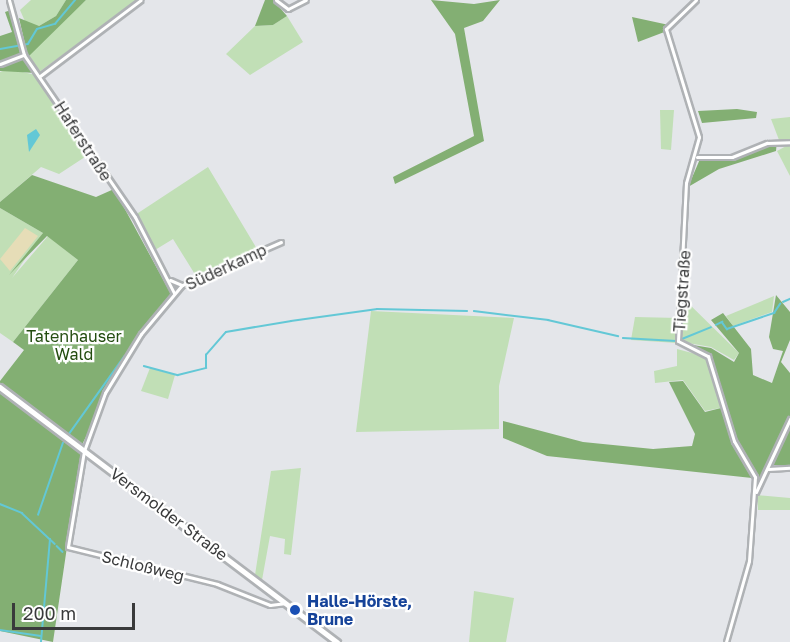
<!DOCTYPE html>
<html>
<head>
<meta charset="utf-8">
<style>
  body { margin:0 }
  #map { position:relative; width:790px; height:642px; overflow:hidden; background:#e4e6ea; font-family:"Golos Text",sans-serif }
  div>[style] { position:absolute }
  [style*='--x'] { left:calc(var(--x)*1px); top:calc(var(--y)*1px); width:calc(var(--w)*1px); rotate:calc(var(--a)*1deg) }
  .green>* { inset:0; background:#c1dfb6 }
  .forest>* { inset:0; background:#83af73 }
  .sand>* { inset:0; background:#e6ddb7 }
  .water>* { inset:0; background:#63c8d6 }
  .stream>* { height:1.5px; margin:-0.75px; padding:0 0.75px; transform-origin:0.75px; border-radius:0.75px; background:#63c8d6 }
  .roads { filter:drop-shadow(2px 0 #afb2b5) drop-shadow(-2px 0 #afb2b5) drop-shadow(0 2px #afb2b5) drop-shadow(0 -2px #afb2b5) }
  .minor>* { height:3px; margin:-1.5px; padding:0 1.5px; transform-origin:1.5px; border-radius:1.5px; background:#fff }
  .secondary>* { height:4.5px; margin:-2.25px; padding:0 2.25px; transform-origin:2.25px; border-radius:2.25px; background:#fff }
  .dots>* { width:16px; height:16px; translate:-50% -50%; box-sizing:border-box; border:3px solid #fff; border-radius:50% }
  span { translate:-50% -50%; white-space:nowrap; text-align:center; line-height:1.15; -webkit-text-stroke:4.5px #fff; paint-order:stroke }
  .street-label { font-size:16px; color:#393a3b }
  .park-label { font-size:16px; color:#244d10 }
  .transit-label { font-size:16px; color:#164399; font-weight:700 }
  .left { translate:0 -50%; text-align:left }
  .scale { position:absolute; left:12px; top:603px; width:123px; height:27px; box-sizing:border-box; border:3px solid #393a3b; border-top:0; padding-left:8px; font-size:18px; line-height:21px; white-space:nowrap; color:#393a3b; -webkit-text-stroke:4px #fff; paint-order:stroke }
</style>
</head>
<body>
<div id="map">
  <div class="green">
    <i style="clip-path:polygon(31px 0,66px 0,56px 16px,39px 26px,27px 26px,20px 10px)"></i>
    <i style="clip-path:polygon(86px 0,139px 0,39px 72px,28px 57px,30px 50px)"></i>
    <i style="clip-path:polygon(287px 16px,303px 42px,250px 75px,226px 54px,255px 26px,273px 25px)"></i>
    <i style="clip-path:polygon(9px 69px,36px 75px,88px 155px,59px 174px,41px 167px,0 202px,0 72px)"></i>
    <i style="clip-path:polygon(660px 110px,674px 110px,671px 150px,661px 149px)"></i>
    <i style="clip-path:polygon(790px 117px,790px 140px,779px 140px,771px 119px)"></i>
    <i style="clip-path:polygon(790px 144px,790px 176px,777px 151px)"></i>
    <i style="clip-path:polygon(208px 167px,257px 249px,196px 276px,173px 239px,155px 250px,135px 215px)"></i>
    <i style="clip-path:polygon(0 208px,43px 233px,12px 278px,48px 236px,78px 260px,13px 342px,0 333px)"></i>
    <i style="clip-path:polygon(774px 296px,772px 312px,733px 326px,726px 316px)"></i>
    <i style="clip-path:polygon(683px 298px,739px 353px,734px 360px,711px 347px,682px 342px)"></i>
    <i style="clip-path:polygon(371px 311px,514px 318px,499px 386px,499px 429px,356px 432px)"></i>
    <i style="clip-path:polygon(635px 317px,679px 318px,677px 343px,631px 340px)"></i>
    <i style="clip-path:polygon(677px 349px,707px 357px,725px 407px,705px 411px,683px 380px,655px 383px,654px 371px,677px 366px)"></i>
    <i style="clip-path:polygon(150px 368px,175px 375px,168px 399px,141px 391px)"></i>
    <i style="clip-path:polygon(301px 468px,291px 555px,284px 554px,285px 539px,270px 536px,262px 580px,255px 575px,271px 471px)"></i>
    <i style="clip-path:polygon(757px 495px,790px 498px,790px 510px,758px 510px)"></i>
    <i style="clip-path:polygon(474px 591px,514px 598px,506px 642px,469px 642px)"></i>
  </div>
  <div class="forest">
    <i style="clip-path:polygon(66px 0,86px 0,28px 57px,19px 18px,39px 26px,56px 16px)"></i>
    <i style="clip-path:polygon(265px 0,273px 0,287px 16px,273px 25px,255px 26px)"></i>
    <i style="clip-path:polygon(431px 0,474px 4px,500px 0,483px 21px,464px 28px,484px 141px,395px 184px,393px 177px,474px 136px,455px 34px)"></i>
    <i style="clip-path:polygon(11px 10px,20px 53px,36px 73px,0 71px,0 36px,12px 32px,5px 12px)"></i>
    <i style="clip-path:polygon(690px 10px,667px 31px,638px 42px,632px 17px,669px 25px)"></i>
    <i style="clip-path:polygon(737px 109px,757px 112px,756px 118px,702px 123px,698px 111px)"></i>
    <i style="clip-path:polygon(777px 140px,776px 151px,719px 169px,688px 187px,700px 159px,728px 157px)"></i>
    <i style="clip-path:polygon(32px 175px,96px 197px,114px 189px,171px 294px,125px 355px,82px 445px,53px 642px,0 631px,0 381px,24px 350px,13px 342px,78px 260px,47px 236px,9px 275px,43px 233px,0 208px,0 202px)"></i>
    <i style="clip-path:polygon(776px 295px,790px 312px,790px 340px,781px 362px,790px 373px,790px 465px,769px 465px,757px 486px,738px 446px,711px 355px,681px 343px,711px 348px,734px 362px,739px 353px,711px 320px,723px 313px,751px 349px,753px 375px,772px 383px,783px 351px,773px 349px,769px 337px)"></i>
    <i style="clip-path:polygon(683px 381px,705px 412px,725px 407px,735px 449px,752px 478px,547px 456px,503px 438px,503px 421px,583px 442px,653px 449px,692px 446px,695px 434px,669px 382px)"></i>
  </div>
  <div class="sand">
    <i style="clip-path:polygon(25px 228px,38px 236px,10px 271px,0 259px)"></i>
  </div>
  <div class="water">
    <i style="clip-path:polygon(36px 129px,40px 135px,29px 152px,27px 135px)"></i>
  </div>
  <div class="stream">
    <i style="--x:0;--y:49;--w:28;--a:-10"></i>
    <i style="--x:28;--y:44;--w:17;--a:-59"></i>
    <i style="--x:37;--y:29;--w:19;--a:-16"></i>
    <i style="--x:55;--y:24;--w:31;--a:-50"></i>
    <i style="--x:783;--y:302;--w:8;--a:-23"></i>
    <i style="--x:474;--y:311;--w:75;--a:6.9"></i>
    <i style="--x:548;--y:320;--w:72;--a:12.9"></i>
    <i style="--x:716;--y:325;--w:7;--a:-27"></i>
    <i style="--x:722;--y:322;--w:9;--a:54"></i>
    <i style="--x:727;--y:329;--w:50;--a:-18.8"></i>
    <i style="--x:774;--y:313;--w:11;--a:-56"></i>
    <i style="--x:623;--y:338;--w:53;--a:3.2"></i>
    <i style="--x:682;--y:339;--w:31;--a:-22"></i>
    <i style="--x:144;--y:366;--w:35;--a:15"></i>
    <i style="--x:178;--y:375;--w:29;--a:-14"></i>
    <i style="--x:206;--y:368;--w:13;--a:-90"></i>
    <i style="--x:206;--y:355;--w:30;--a:-49"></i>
    <i style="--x:226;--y:332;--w:66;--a:-9.6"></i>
    <i style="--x:291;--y:321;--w:87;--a:-7.9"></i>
    <i style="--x:377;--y:309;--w:90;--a:1.3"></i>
    <i style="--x:69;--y:434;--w:95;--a:-54.5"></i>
    <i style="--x:0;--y:504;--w:24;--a:22"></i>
    <i style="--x:22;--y:513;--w:45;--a:43.2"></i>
    <i style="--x:38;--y:515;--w:76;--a:-70.9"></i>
    <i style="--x:57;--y:546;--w:8;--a:45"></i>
    <i style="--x:0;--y:630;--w:41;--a:8.3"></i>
    <i style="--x:41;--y:642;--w:103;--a:-85"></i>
  </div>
  <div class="roads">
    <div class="minor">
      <i style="--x:9;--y:0;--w:57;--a:74.7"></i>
      <i style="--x:24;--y:55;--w:196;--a:55.6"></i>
      <i style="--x:135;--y:217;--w:85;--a:62.8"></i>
      <i style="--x:276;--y:0;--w:15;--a:37"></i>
      <i style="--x:288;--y:9;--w:20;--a:-27"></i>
      <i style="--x:696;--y:0;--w:42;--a:136"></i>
      <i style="--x:666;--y:29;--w:113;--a:73"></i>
      <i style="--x:699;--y:137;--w:48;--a:105.8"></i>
      <i style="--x:686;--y:183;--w:158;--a:92.9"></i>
      <i style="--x:678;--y:341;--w:34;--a:27"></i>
      <i style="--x:708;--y:356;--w:89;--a:73"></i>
      <i style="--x:734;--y:441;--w:42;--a:59.7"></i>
      <i style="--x:755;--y:477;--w:84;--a:94.1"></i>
      <i style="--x:749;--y:561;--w:84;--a:105.9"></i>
      <i style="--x:0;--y:64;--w:26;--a:-21"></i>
      <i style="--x:40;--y:76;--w:126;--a:-37"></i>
      <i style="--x:697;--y:157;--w:35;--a:0"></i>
      <i style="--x:732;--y:157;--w:38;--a:-22"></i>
      <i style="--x:767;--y:143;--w:23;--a:-2"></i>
      <i style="--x:281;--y:242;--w:108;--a:156.5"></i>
      <i style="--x:182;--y:285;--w:64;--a:129.9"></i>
      <i style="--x:141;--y:334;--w:69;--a:121.4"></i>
      <i style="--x:105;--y:393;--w:62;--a:109.9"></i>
      <i style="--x:84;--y:451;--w:97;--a:99.5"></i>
      <i style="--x:68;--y:547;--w:154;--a:13.9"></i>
      <i style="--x:217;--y:584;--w:57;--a:21.6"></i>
      <i style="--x:270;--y:605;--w:16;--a:-7"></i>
      <i style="--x:170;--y:280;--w:13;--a:23"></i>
      <i style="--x:768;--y:469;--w:22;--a:-3"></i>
      <i style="--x:756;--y:492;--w:81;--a:-65"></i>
    </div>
    <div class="secondary">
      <i style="--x:0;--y:387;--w:423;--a:37.1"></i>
    </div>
  </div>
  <div class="dots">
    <i style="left:295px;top:610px;background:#1a4fb4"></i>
  </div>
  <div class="street-label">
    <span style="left:83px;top:141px;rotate:57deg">Haferstraße</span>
    <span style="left:226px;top:267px;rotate:-25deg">Süderkamp</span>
    <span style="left:682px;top:291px;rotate:-86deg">Tiegstraße</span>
    <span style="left:169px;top:514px;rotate:37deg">Versmolder Straße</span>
    <span style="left:143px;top:566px;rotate:14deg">Schloßweg</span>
  </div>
  <div class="park-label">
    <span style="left:74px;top:345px">Tatenhauser<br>Wald</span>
  </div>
  <div class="transit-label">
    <span class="left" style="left:307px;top:610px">Halle-Hörste,<br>Brune</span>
  </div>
  <div class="scale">200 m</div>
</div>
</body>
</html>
